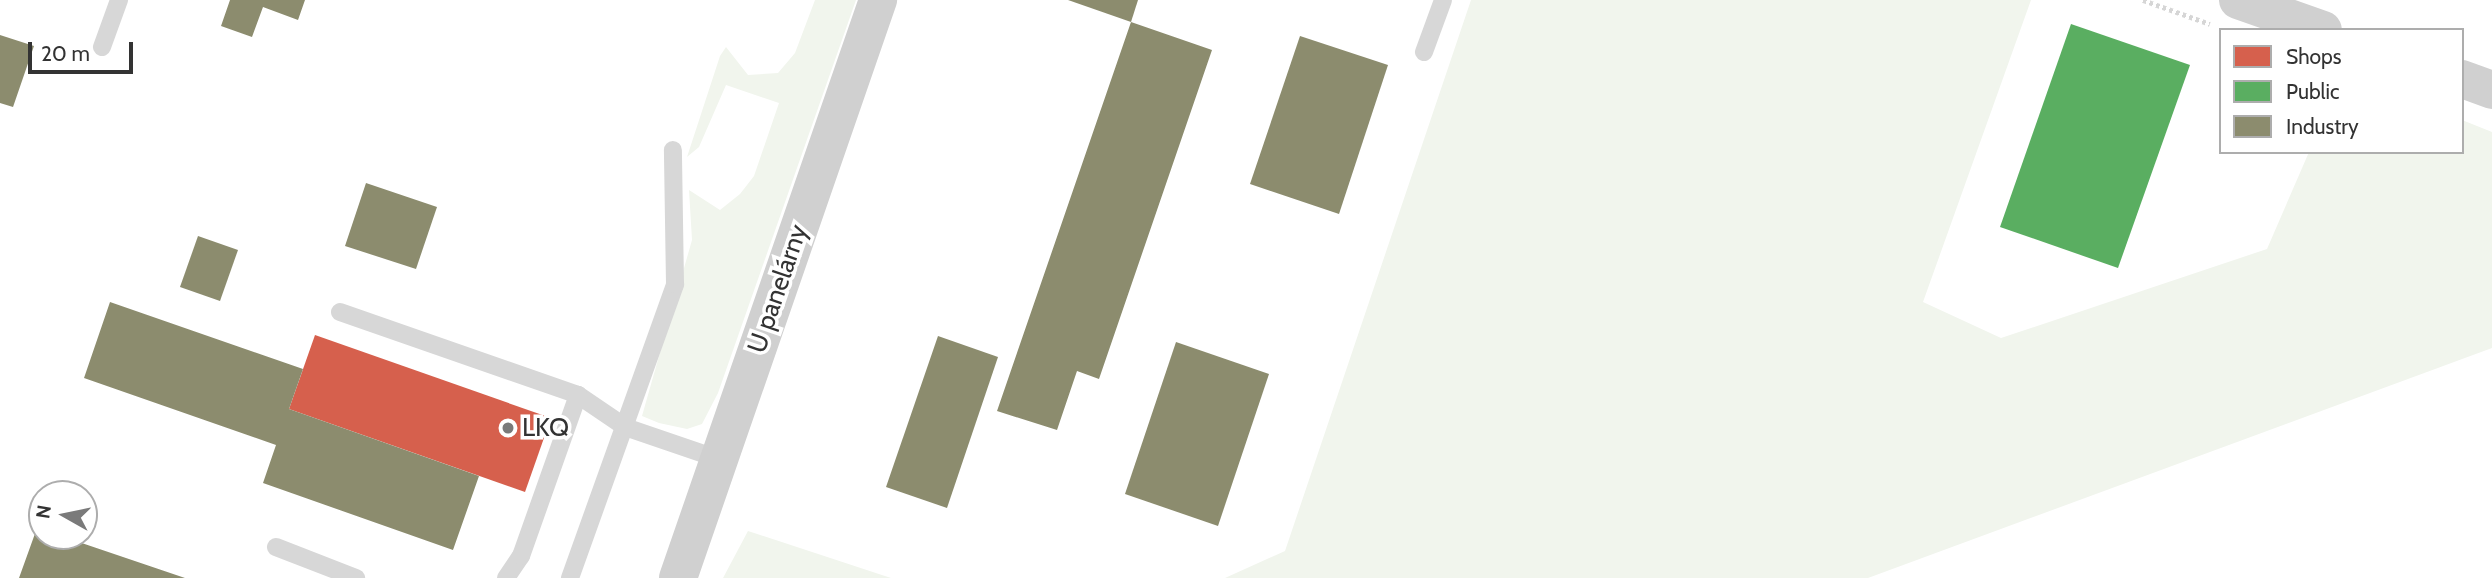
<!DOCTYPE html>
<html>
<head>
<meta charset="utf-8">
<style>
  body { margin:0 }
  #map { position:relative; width:2492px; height:578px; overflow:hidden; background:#fff; font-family:Cabin,sans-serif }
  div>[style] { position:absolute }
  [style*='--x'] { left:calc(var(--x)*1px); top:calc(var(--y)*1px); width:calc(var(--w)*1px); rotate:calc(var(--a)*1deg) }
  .green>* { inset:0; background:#f1f5ed }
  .shops>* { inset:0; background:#d6604d }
  .public>* { inset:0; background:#5aae61 }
  .industry>* { inset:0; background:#8c8c6e }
  .path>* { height:4.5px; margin-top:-2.25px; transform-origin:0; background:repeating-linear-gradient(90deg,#d6d6d6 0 3.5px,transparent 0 7px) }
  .lane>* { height:18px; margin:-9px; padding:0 9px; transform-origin:9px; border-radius:9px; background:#d7d7d7 }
  .secondary>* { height:38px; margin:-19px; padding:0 19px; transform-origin:19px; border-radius:19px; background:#d0d0d0 }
  .dots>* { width:19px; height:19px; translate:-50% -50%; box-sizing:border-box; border:4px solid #fff; border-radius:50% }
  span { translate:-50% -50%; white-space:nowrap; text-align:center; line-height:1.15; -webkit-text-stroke:7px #fff; paint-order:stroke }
  .street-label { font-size:26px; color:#333 }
  .poi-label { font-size:26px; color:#333 }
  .left { translate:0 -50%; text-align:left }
  .legend { position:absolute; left:2219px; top:28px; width:245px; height:126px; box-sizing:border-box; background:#fff; border:2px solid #adadad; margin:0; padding:9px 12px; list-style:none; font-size:21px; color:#333 }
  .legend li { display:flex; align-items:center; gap:14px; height:35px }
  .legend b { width:35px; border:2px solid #adadad }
  .north { position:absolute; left:28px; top:480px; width:70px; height:70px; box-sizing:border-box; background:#fff; border:2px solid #adadad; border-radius:50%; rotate:279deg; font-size:19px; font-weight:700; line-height:28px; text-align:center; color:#333 }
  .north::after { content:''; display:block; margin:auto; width:24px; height:32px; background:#7a7a7a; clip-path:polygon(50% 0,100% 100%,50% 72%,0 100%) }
  .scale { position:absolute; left:28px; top:42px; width:105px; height:32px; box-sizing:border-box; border:4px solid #333; border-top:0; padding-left:9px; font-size:21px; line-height:24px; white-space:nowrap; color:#333; -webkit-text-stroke:5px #fff; paint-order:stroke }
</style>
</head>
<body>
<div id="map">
  <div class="green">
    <i style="clip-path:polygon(815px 0,856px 0,718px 393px,702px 424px,687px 429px,659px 423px,642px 416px,692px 240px,689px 190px,720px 210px,740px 194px,754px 176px,779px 103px,726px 85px,699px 147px,687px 157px,720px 56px,726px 47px,748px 75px,778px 73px,795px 53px)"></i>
    <i style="clip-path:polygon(1471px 0,2031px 0,1923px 302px,2001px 338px,2267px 249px,2309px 152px,2462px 152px,2462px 120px,2492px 132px,2492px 348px,1868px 578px,1225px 578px,1285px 551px)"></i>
    <i style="clip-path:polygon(748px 531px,891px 578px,723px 578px)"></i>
  </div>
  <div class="shops">
    <i style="clip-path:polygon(315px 335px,551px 418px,525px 492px,289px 409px)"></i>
  </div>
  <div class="public">
    <i style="clip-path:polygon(2071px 24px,2190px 65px,2118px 268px,2000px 227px)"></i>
  </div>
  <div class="industry">
    <i style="clip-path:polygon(230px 0,305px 0,298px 20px,263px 7px,252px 37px,221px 26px)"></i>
    <i style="clip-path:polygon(1068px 0,1138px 0,1131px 22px)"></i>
    <i style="clip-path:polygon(1131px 22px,1212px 50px,1099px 379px,1077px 371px,1057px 430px,997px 411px)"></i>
    <i style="clip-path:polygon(0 35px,34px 46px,13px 107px,0 103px)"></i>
    <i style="clip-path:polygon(1300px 36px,1388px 65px,1339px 214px,1250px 184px)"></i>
    <i style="clip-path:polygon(366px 183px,437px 207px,416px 269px,345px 246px)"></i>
    <i style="clip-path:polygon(198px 236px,238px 250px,220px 301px,180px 287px)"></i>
    <i style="clip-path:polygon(110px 302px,303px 369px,289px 409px,479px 476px,453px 550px,263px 483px,276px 445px,84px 378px)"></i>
    <i style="clip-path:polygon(938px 336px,998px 357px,947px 508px,886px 487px)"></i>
    <i style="clip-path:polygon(1176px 342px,1269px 374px,1218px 526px,1125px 494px)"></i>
    <i style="clip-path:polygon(37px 528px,42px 536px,61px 536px,185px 578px,19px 578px)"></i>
  </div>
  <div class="path">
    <i style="--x:2143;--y:0;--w:71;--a:19.7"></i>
  </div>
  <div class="lane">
    <i style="--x:102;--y:47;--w:50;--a:-70.1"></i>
    <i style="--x:1424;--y:52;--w:55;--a:-69.9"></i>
    <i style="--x:340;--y:312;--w:252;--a:19.2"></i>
    <i style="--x:578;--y:395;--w:57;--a:34.2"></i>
    <i style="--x:625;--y:427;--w:99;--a:18.8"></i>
    <i style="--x:276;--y:547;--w:86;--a:21.2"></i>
    <i style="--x:506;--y:578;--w:27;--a:-56"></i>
    <i style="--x:521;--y:556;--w:171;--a:-70.5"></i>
    <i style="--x:570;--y:578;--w:312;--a:-70.3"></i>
    <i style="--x:675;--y:284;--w:134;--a:-90.9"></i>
  </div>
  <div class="secondary">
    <i style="--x:2238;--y:0;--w:90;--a:19.4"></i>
    <i style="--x:2462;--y:79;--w:32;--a:20"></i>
    <i style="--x:678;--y:578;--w:612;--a:-70.91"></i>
  </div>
  <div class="dots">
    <i style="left:508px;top:428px;background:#7a7a7a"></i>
  </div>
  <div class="street-label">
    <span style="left:778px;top:289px;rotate:-71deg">U panelárny</span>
  </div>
  <div class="poi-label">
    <span class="left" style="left:522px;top:428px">LKQ</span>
  </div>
  <ul class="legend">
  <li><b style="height:19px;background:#d6604d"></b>Shops</li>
  <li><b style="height:19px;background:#5aae61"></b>Public</li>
  <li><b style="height:19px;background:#8c8c6e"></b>Industry</li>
  </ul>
  <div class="north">N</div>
  <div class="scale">20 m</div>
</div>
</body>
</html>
